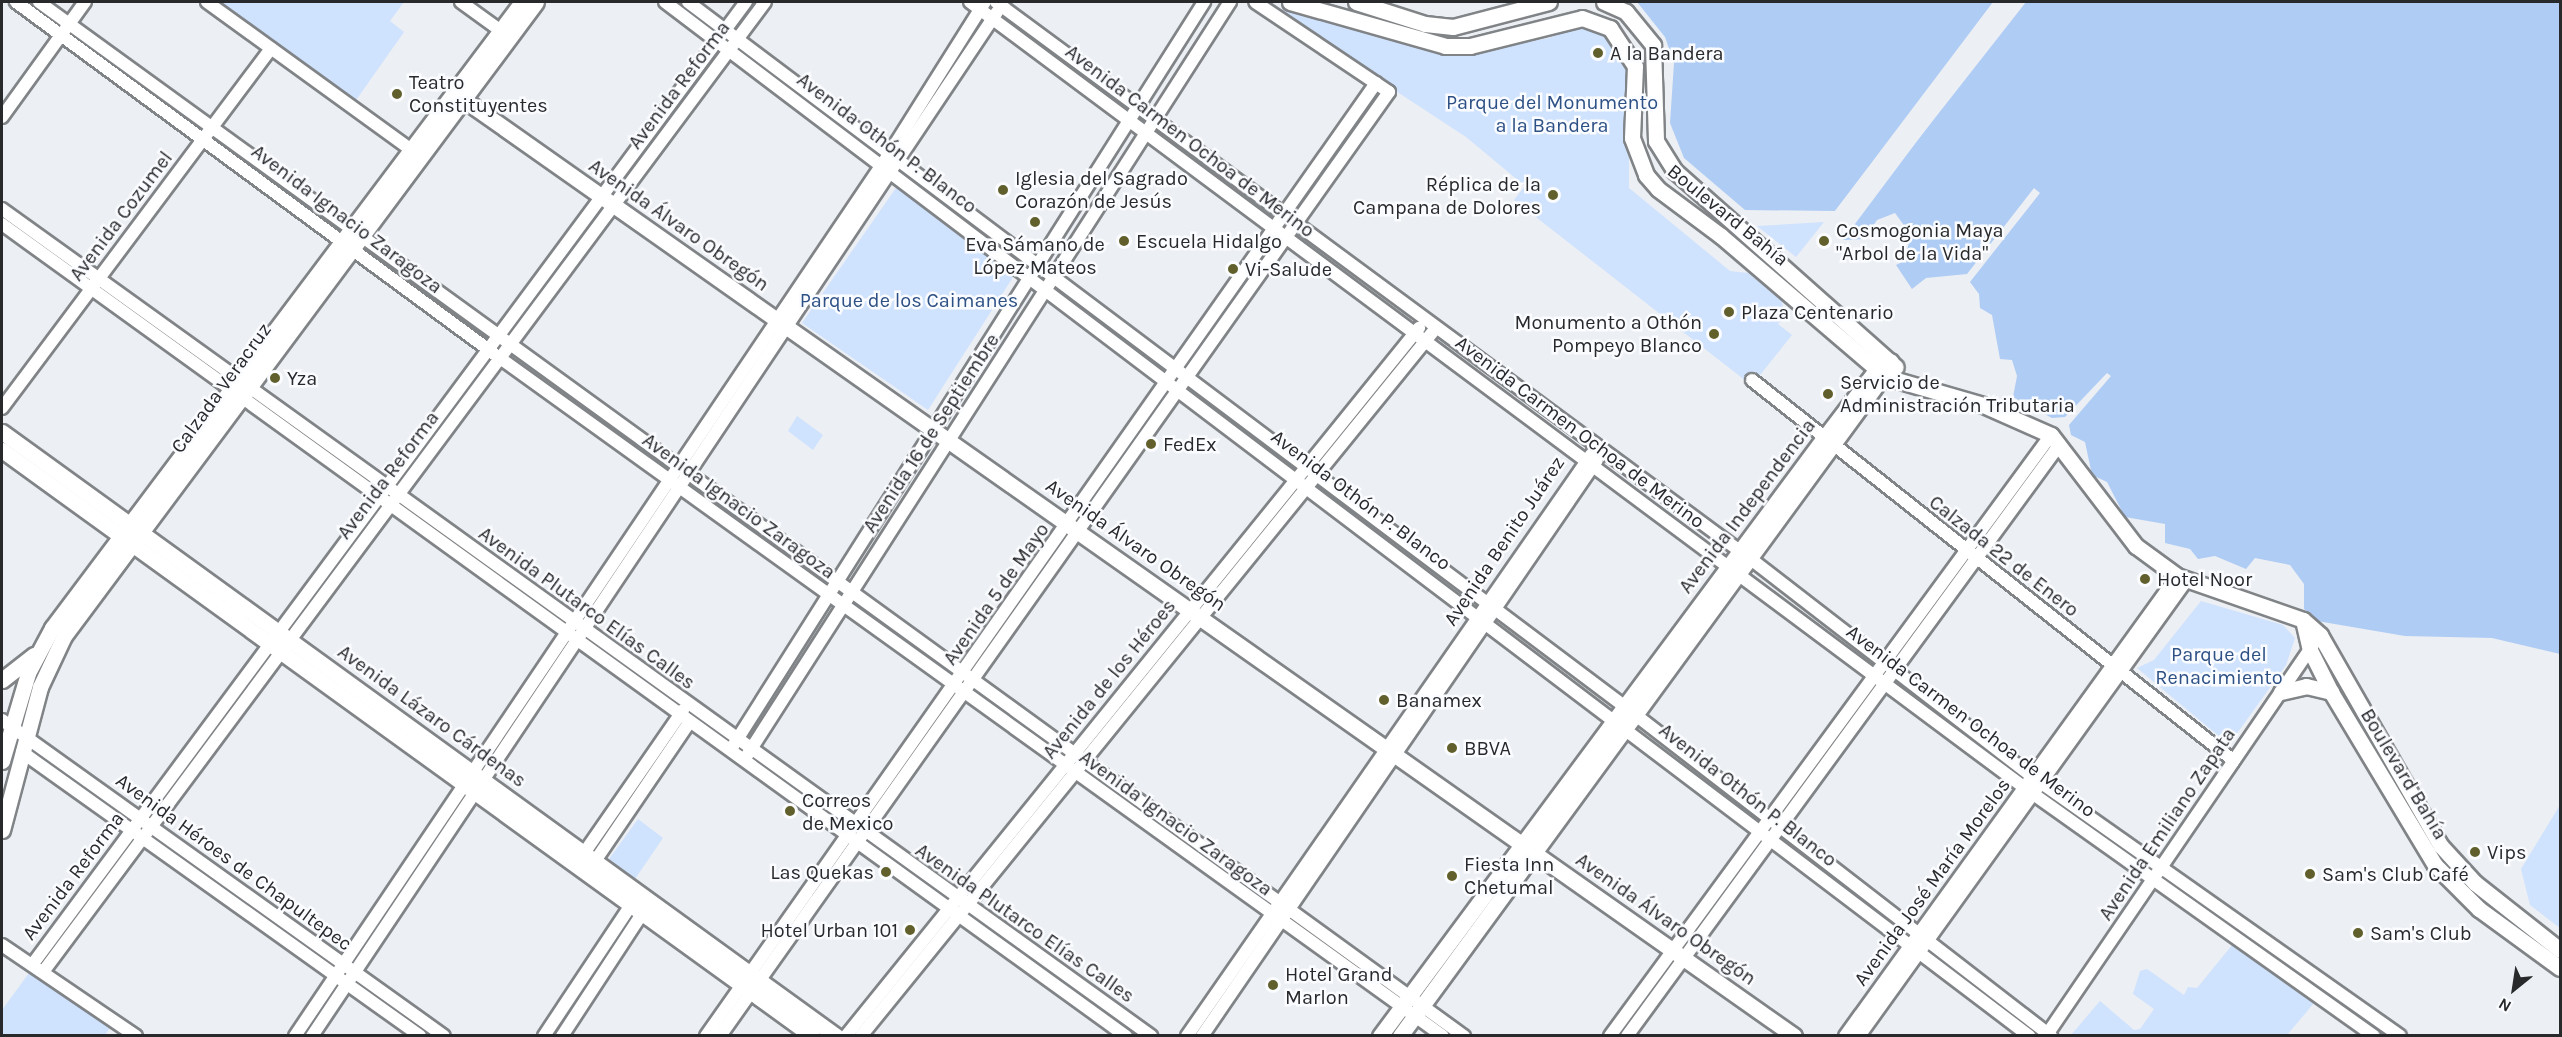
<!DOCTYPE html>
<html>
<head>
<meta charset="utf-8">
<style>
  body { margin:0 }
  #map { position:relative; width:2562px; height:1037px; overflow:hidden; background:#eceff3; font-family:Karla,sans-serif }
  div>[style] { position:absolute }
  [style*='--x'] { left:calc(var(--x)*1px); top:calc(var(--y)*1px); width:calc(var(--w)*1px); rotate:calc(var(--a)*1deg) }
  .green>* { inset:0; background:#cfe2fe }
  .water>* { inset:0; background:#afccf5 }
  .pier>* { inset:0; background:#eceff3 }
  .roads { filter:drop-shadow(2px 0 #818487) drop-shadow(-2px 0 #818487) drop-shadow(0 2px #818487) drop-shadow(0 -2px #818487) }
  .minor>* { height:12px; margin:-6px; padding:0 6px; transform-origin:6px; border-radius:6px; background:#fff }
  .major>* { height:15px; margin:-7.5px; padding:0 7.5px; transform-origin:7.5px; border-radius:7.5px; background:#fff }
  .dots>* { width:16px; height:16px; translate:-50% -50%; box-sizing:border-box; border:3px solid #fafcff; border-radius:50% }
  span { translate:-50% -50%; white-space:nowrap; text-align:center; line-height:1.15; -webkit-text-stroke:5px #fafcff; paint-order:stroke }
  .poi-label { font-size:20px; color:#28292b }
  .left { translate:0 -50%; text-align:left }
  .right { translate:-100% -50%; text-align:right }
  .street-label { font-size:20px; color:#28292b }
  .park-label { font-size:20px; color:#2d5085 }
  .frame { position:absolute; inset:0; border:3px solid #28292b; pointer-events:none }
  .north { position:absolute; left:2484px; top:959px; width:60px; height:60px; -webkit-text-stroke:4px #fafcff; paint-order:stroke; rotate:210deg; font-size:16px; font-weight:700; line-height:24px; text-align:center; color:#28292b }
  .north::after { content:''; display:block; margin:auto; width:21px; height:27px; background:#28292b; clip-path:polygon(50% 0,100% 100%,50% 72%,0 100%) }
</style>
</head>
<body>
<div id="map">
  <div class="green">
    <i style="clip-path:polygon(212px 2px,404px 2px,390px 21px,404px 32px,354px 103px)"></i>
    <i style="clip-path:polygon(1288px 5px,1456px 56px,1549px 38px,1580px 26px,1604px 33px,1629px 67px,1629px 188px,1730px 271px,1748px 273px,1782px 301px,1784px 316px,1778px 324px,1792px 335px,1760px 375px,1754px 371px,1746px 381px,1514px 200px,1525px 186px,1466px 137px,1283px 17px,1280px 11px)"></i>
    <i style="clip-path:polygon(898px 185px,1015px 274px,928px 410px,802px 323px)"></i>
    <i style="clip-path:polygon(1824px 222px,1796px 257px,1757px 226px)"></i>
    <i style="clip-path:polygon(797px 416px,823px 435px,813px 450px,788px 431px)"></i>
    <i style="clip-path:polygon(2201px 601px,2283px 625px,2295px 638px,2286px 665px,2233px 739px,2220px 737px,2137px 668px,2154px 660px)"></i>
    <i style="clip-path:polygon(2560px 805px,2560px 928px,2530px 905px,2521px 869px)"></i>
    <i style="clip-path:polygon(638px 819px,663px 838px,635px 879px,609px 859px)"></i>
    <i style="clip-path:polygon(2233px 944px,2314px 1003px,2287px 1035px,2071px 1035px,2100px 1001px,2134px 1030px,2140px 1029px,2154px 1009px,2133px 994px,2140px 971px,2147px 969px,2184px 995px,2188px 987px,2197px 988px)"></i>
    <i style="clip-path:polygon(29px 973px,110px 1028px,105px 1035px,2px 1035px,2px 1010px)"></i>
  </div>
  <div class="water">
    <i style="clip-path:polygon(1637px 2px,1993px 2px,1835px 211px,1745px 210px,1684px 158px,1670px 123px,1674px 63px,1665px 37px)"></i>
    <i style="clip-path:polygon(2021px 2px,2560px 2px,2560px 654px,2492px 638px,2405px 636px,2317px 621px,2304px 609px,2304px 584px,2290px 565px,2255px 558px,2246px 569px,2215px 556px,2198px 559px,2190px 549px,2165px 543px,2165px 524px,2125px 517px,2107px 482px,2092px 475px,2085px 442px,2071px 435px,2069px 425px,2111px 376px,2107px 373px,2065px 417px,2052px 418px,2013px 397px,2017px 376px,2012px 360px,2000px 359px,1992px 315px,1980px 308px,1979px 294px,1970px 282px,2040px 193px,2034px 188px,1967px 274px,1926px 278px,1912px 289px,1896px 265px,1904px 261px,1911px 235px,1895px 213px,1877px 220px,1864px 239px,1843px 240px)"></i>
  </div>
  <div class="pier">
    <i style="clip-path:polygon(2017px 2px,2026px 2px,1840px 239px,1841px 238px)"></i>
    <i style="clip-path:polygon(1978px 26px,1837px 213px,1833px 214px,1835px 211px)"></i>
  </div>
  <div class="roads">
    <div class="minor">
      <i style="--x:16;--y:2;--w:601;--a:36.34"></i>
      <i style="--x:500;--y:358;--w:1161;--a:35.72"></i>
      <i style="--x:39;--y:2;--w:1761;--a:35.97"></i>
      <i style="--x:207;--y:2;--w:259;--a:35.9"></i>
      <i style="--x:461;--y:2;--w:58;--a:35.9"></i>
      <i style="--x:665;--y:2;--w:1712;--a:37.16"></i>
      <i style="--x:688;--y:2;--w:1171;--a:36.95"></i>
      <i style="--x:1624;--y:706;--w:540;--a:37.7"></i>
      <i style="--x:970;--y:2;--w:1316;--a:36.69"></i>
      <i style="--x:2025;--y:788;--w:428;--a:35.4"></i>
      <i style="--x:996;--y:2;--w:940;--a:36.43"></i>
      <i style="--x:1752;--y:560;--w:355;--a:37.7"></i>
      <i style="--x:2033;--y:777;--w:449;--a:35.2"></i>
      <i style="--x:2;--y:117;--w:142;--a:-54.2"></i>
      <i style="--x:2;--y:209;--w:1416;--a:35.74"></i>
      <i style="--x:2;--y:224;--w:1387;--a:35.85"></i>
      <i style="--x:1752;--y:380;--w:614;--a:38.32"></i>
      <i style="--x:2;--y:408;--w:449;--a:-53.2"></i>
      <i style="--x:2;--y:720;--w:543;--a:35.56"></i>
      <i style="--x:733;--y:746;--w:881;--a:-57.66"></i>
      <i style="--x:22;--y:752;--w:489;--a:35.5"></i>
      <i style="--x:746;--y:757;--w:897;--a:-57.34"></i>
      <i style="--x:580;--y:859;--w:181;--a:-55.3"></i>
      <i style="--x:591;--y:867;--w:174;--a:-55.8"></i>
      <i style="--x:2;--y:945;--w:162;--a:34.2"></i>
      <i style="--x:32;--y:965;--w:1199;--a:-53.45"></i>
      <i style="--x:43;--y:972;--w:1209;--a:-53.34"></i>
      <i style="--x:295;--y:1036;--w:1067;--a:-56.04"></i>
      <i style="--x:891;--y:151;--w:176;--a:-57.8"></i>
      <i style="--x:312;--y:1036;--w:1232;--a:-56.22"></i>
      <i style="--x:544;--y:1036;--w:164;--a:-56.4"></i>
      <i style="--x:562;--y:1036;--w:155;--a:-56.8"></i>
      <i style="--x:706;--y:1036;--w:1165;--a:-54.89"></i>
      <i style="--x:720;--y:1036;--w:1157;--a:-54.68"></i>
      <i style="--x:1389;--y:92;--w:161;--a:-146.1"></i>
      <i style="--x:846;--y:1036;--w:911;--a:-51.02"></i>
      <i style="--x:861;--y:1036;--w:912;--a:-50.92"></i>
      <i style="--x:1187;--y:1036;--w:708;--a:-55.19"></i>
      <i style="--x:1202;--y:1036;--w:698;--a:-55.56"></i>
      <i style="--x:1610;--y:1036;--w:745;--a:-53.73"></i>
      <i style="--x:1627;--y:1036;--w:733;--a:-53.82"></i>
      <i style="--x:1845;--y:1036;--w:567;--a:-54.18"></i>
      <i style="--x:1859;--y:1036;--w:560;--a:-54.3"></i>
      <i style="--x:2046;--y:1036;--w:476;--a:-55.7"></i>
    </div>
    <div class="major">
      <i style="--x:1290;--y:2;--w:161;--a:15.8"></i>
      <i style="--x:1445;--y:46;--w:25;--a:0"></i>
      <i style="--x:1470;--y:46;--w:115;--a:-14"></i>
      <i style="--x:1582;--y:18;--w:30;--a:20"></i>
      <i style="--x:1610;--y:28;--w:45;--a:56.7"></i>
      <i style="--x:1635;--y:66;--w:72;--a:92.4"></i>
      <i style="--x:1632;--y:138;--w:40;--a:69"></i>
      <i style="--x:1646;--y:175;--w:18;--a:49"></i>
      <i style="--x:1658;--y:189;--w:79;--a:36.7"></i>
      <i style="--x:1721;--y:236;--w:217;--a:40.5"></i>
      <i style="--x:1886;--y:377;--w:101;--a:16.1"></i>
      <i style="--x:1983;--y:405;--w:74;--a:23.8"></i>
      <i style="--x:2051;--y:435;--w:140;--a:52.6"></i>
      <i style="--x:2136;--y:546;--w:51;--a:36.2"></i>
      <i style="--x:2177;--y:576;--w:133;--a:19.2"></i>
      <i style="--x:2303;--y:620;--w:23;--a:41"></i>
      <i style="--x:2320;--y:635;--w:243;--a:60.2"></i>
      <i style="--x:2441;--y:846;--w:50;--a:47.4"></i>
      <i style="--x:2475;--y:883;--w:108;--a:38.2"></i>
      <i style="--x:1356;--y:2;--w:72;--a:17.7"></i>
      <i style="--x:1425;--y:24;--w:28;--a:6"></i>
      <i style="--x:1453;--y:27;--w:99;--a:-14.6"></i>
      <i style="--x:1604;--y:2;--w:24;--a:24"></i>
      <i style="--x:1626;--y:12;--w:43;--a:50.7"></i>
      <i style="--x:1653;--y:45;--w:96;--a:88.2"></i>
      <i style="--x:1656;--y:141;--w:36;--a:58"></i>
      <i style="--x:1675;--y:171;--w:295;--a:41.6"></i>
      <i style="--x:453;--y:92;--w:1640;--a:35.14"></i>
      <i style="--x:2;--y:432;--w:1030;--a:35.91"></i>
      <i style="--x:2;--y:450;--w:1000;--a:35.88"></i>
      <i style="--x:2303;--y:620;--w:31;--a:77"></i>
      <i style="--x:2310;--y:650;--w:47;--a:63.4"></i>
      <i style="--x:2331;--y:692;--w:202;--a:59"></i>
      <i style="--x:2435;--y:865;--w:62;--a:45"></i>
      <i style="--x:2479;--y:909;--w:100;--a:36.1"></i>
      <i style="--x:2;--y:680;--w:41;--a:-38"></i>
      <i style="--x:2281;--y:692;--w:26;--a:-13"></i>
      <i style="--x:2306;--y:686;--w:26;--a:13"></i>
      <i style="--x:2;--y:761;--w:92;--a:-73.5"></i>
      <i style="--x:28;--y:673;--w:51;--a:-61.9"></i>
      <i style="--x:52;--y:628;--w:783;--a:-53.1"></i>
      <i style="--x:2;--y:830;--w:148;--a:-75.1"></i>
      <i style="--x:40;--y:687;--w:56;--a:-64.8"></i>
      <i style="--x:64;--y:636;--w:790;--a:-53.33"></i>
      <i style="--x:1380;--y:1036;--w:745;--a:-53.41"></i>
      <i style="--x:1824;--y:438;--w:86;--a:-52.6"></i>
      <i style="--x:1876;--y:370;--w:17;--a:-31"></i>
      <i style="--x:1400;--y:1036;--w:826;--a:-53.81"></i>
    </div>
  </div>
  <div class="dots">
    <i style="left:1598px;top:53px;background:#61602c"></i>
    <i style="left:397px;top:94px;background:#61602c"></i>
    <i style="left:1003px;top:190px;background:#61602c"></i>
    <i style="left:1553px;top:195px;background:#61602c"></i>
    <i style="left:1035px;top:222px;background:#61602c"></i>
    <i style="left:1124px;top:241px;background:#61602c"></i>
    <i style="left:1824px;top:241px;background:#61602c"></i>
    <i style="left:1233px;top:269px;background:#61602c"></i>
    <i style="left:1729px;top:312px;background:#61602c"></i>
    <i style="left:1714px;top:334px;background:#61602c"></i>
    <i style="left:275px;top:378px;background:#61602c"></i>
    <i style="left:1828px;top:394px;background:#61602c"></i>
    <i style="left:1151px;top:444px;background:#61602c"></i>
    <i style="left:2145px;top:579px;background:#61602c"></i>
    <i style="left:1384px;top:700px;background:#61602c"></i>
    <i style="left:1452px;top:748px;background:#61602c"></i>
    <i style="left:790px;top:811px;background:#61602c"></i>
    <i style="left:2475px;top:852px;background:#61602c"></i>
    <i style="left:886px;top:872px;background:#61602c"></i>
    <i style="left:2310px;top:874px;background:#61602c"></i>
    <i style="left:1452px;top:876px;background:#61602c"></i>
    <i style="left:910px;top:930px;background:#61602c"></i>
    <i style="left:2358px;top:933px;background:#61602c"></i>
    <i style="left:1273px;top:985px;background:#61602c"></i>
  </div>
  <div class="poi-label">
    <span class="left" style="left:1610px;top:53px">A la Bandera</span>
    <span class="left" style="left:409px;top:94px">Teatro<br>Constituyentes</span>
    <span class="left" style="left:1015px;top:190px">Iglesia del Sagrado<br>Corazón de Jesús</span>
    <span class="right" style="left:1541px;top:196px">Réplica de la<br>Campana de Dolores</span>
    <span class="left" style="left:1836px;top:242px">Cosmogonia Maya<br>"Arbol de la Vida"</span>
    <span class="left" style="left:1136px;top:241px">Escuela Hidalgo</span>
    <span style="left:1035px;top:256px">Eva Sámano de<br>López Mateos</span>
    <span class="left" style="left:1245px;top:269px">Vi-Salude</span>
    <span class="left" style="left:1741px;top:312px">Plaza Centenario</span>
    <span class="right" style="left:1702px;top:334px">Monumento a Othón<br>Pompeyo Blanco</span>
    <span class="left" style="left:287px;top:378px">Yza</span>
    <span class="left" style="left:1840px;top:394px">Servicio de<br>Administración Tributaria</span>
    <span class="left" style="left:1163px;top:444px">FedEx</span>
    <span class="left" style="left:2157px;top:579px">Hotel Noor</span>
    <span class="left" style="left:1396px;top:700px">Banamex</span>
    <span class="left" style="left:1464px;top:748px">BBVA</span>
    <span class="left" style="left:802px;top:812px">Correos<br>de Mexico</span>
    <span class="left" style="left:2487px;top:852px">Vips</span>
    <span class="left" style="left:1464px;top:876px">Fiesta Inn<br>Chetumal</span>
    <span class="right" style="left:874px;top:872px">Las Quekas</span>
    <span class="left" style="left:2322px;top:874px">Sam's Club Café</span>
    <span class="right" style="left:898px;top:930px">Hotel Urban 101</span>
    <span class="left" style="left:2370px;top:933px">Sam's Club</span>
    <span class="left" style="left:1285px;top:986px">Hotel Grand<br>Marlon</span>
  </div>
  <div class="street-label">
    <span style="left:679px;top:85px;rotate:-53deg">Avenida Reforma</span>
    <span style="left:1190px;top:141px;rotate:37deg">Avenida Carmen Ochoa de Merino</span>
    <span style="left:887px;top:143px;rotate:37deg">Avenida Othón P. Blanco</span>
    <span style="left:1728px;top:215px;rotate:39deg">Boulevard Bahía</span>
    <span style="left:121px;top:216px;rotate:-53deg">Avenida Cozumel</span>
    <span style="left:347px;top:219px;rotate:37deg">Avenida Ignacio Zaragoza</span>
    <span style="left:679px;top:225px;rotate:35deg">Avenida Álvaro Obregón</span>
    <span style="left:221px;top:388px;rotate:-54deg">Calzada Veracruz</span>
    <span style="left:1580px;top:432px;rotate:37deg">Avenida Carmen Ochoa de Merino</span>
    <span style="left:931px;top:433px;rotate:-57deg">Avenida 16 de Septiembre</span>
    <span style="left:388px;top:475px;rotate:-53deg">Avenida Reforma</span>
    <span style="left:1361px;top:500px;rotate:37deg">Avenida Othón P. Blanco</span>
    <span style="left:739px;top:506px;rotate:36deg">Avenida Ignacio Zaragoza</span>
    <span style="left:1747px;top:506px;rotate:-53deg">Avenida Independencia</span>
    <span style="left:1504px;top:541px;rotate:-56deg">Avenida Benito Juárez</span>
    <span style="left:1136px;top:545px;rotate:35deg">Avenida Álvaro Obregón</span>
    <span style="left:2004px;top:556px;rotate:38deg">Calzada 22 de Enero</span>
    <span style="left:996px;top:594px;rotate:-55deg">Avenida 5 de Mayo</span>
    <span style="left:587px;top:608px;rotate:36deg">Avenida Plutarco Elías Calles</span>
    <span style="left:1109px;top:679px;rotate:-51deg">Avenida de los Héroes</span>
    <span style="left:432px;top:716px;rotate:36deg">Avenida Lázaro Cárdenas</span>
    <span style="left:1971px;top:721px;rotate:37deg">Avenida Carmen Ochoa de Merino</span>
    <span style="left:2404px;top:774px;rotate:59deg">Boulevard Bahía</span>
    <span style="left:1748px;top:795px;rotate:38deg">Avenida Othón P. Blanco</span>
    <span style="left:1176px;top:823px;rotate:36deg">Avenida Ignacio Zaragoza</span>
    <span style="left:2167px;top:824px;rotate:-56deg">Avenida Emiliano Zapata</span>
    <span style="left:234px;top:862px;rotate:36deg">Avenida Héroes de Chapultepec</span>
    <span style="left:73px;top:876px;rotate:-53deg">Avenida Reforma</span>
    <span style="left:1932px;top:882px;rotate:-54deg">Avenida José María Morelos</span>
    <span style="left:1666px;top:919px;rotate:35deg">Avenida Álvaro Obregón</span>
    <span style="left:1025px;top:923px;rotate:35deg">Avenida Plutarco Elías Calles</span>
  </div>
  <div class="park-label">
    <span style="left:1552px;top:114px">Parque del Monumento<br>a la Bandera</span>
    <span style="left:909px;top:300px">Parque de los Caimanes</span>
    <span style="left:2219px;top:666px">Parque del<br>Renacimiento</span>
  </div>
  <div class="frame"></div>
  <div class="north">N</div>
</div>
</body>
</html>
